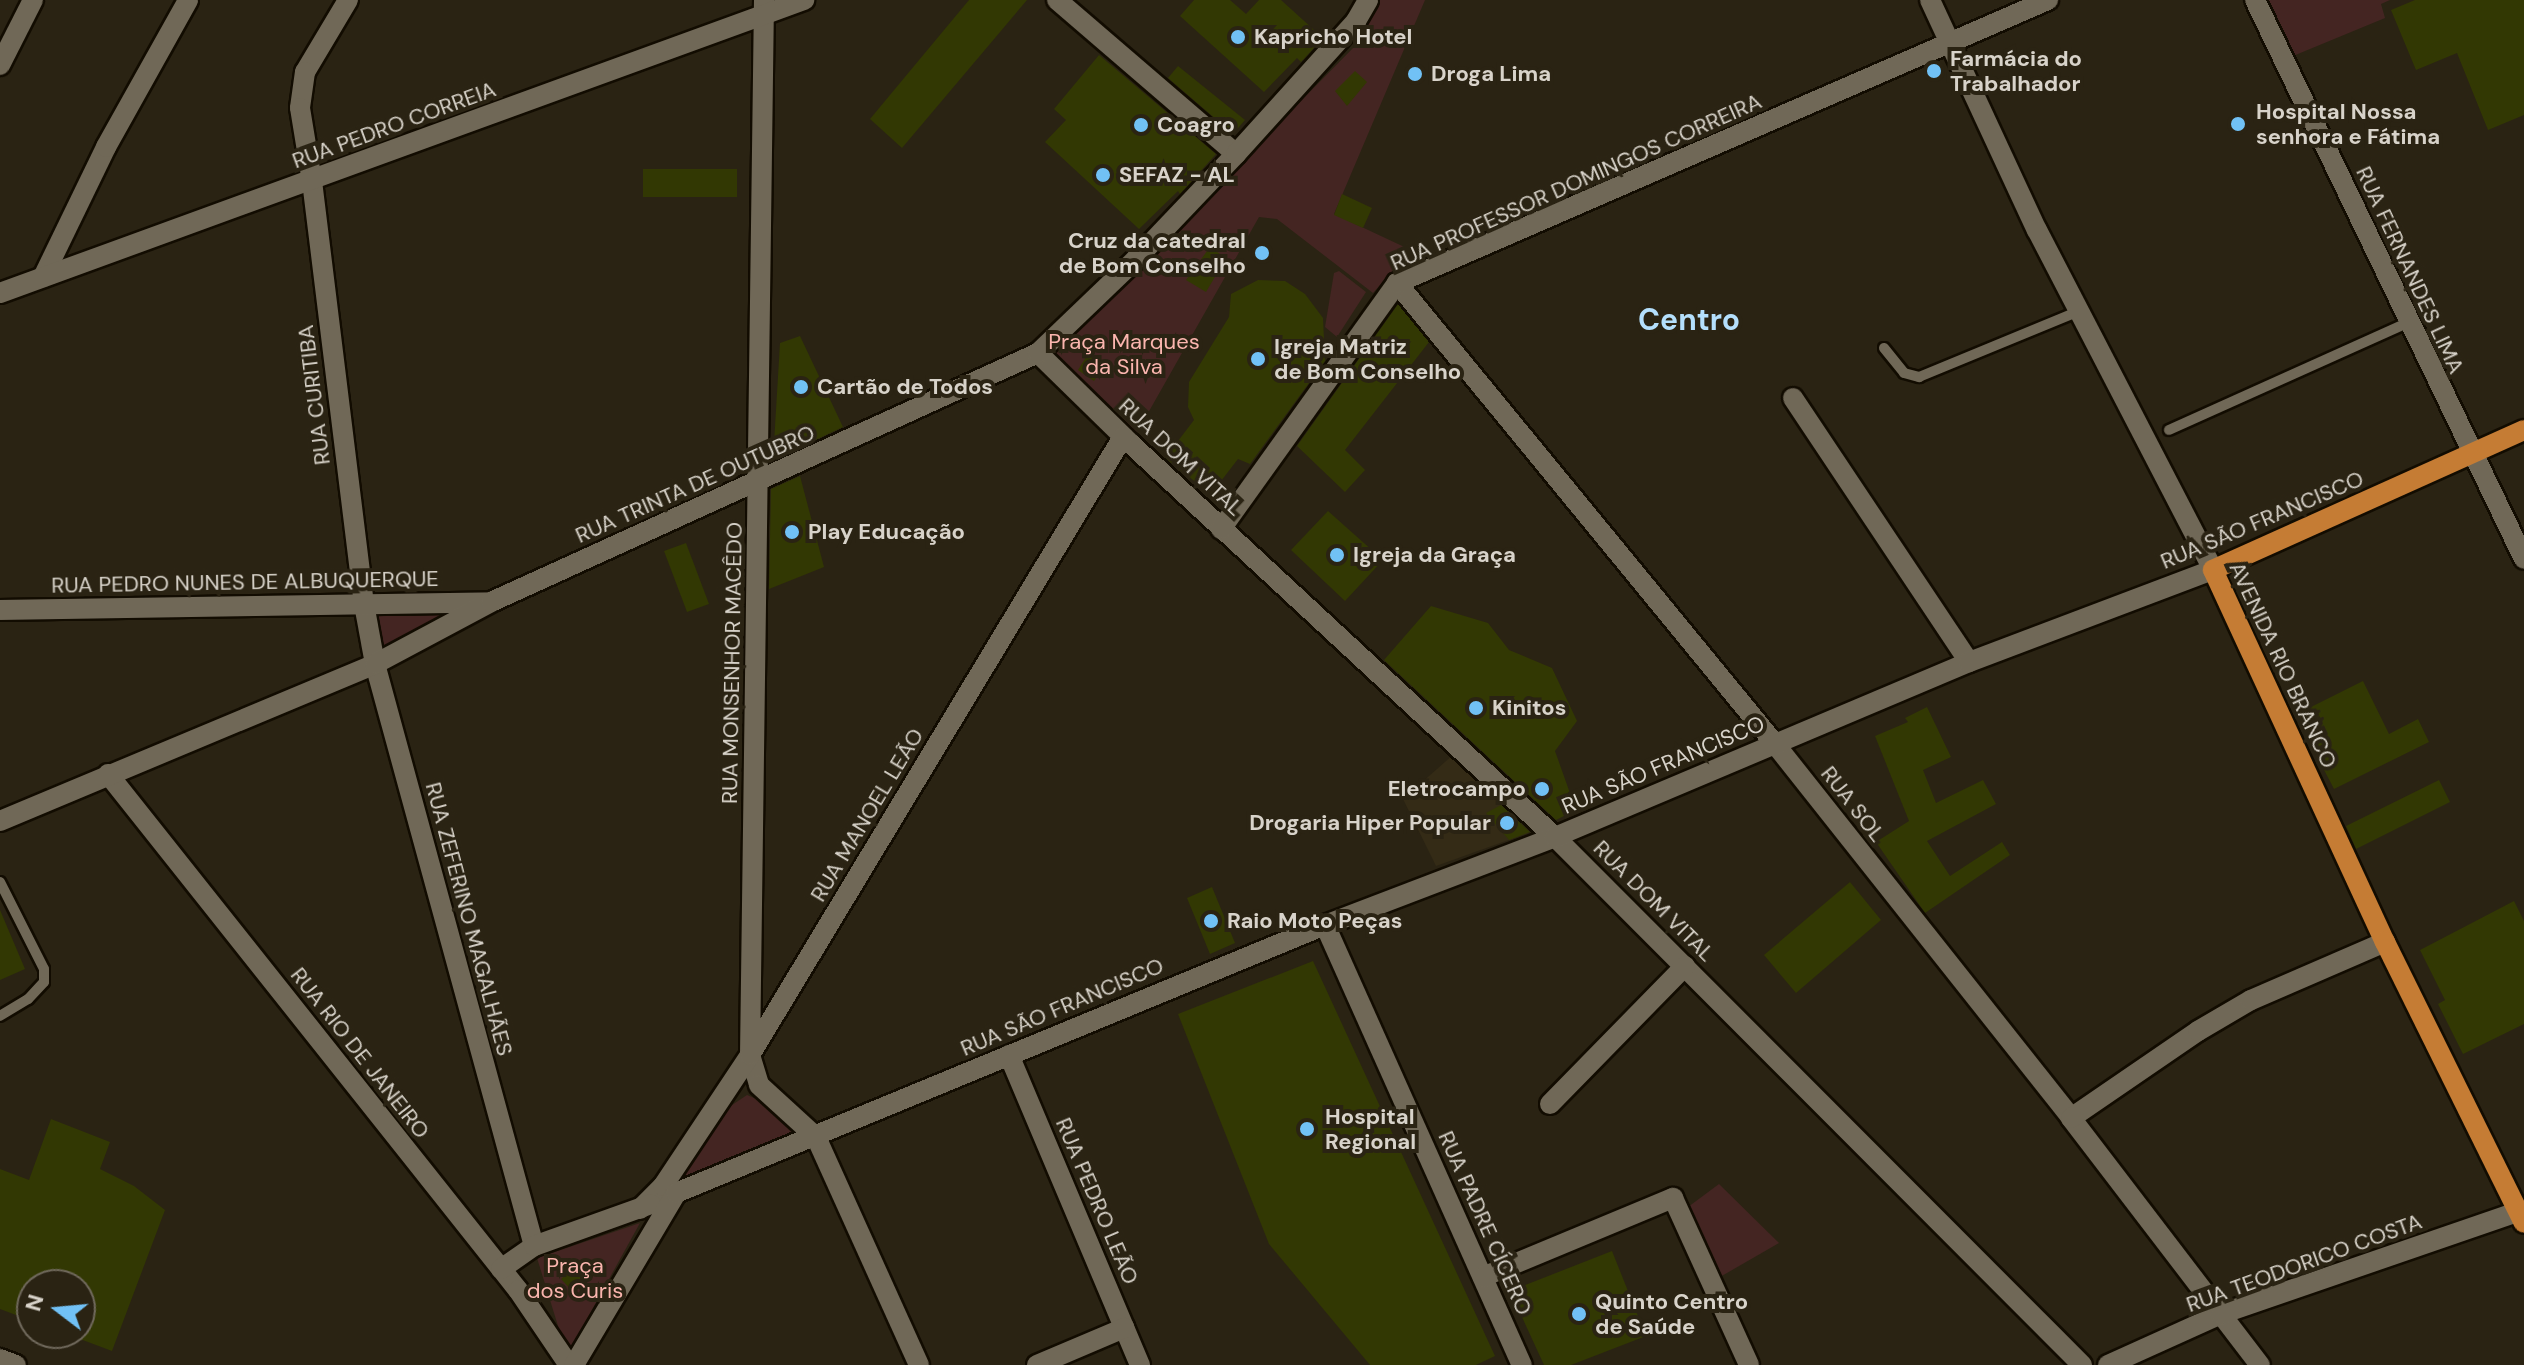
<!DOCTYPE html>
<html>
<head>
<meta charset="utf-8">
<style>
  body { margin:0 }
  #map { position:relative; width:2524px; height:1365px; overflow:hidden; background:#2a2313; font-family:"DM Sans",sans-serif }
  div>[style] { position:absolute }
  [style*='--x'] { left:calc(var(--x)*1px); top:calc(var(--y)*1px); width:calc(var(--w)*1px); rotate:calc(var(--a)*1deg) }
  .built>* { inset:0; background:#342b16 }
  .green>* { inset:0; background:#442522 }
  .building>* { inset:0; background:#323803 }
  .roads { filter:drop-shadow(2px 0 #120c01) drop-shadow(-2px 0 #120c01) drop-shadow(0 2px #120c01) drop-shadow(0 -2px #120c01) }
  .service>* { height:10px; margin:-5px; padding:0 5px; transform-origin:5px; border-radius:5px; background:#706857 }
  .minor>* { height:20px; margin:-10px; padding:0 10px; transform-origin:10px; border-radius:10px; background:#706857 }
  .tertiary>* { height:20px; margin:-10px; padding:0 10px; transform-origin:10px; border-radius:10px; background:#706857 }
  .primary>* { height:20px; margin:-10px; padding:0 10px; transform-origin:10px; border-radius:10px; background:#c57c34 }
  .dots>* { width:22px; height:22px; translate:-50% -50%; box-sizing:border-box; border:4px solid #2a2313; border-radius:50% }
  span { translate:-50% -50%; white-space:nowrap; text-align:center; line-height:1.15; -webkit-text-stroke:8px #2a2313; paint-order:stroke }
  .poi-label { font-size:22px; color:#d8d3ca; font-weight:700 }
  .left { translate:0 -50%; text-align:left }
  .right { translate:-100% -50%; text-align:right }
  .street-label { font-size:22px; color:#d8d3ca }
  .park-label { font-size:22px; color:#fab5ae }
  .district-label { font-size:30px; color:#b4dffc; font-weight:700 }
  .north { position:absolute; left:16px; top:1269px; width:80px; height:80px; box-sizing:border-box; background:#2a2313; border:2px solid #70695c; border-radius:50%; rotate:286deg; font-size:22px; font-weight:700; line-height:32px; text-align:center; color:#d8d3ca }
  .north::after { content:''; display:block; margin:auto; width:28px; height:36px; background:#71c1f5; clip-path:polygon(50% 0,100% 100%,50% 72%,0 100%) }
</style>
</head>
<body>
<div id="map">
  <div class="built">
    <i style="clip-path:polygon(1454px 754px,1528px 833px,1436px 866px,1403px 799px)"></i>
  </div>
  <div class="green">
    <i style="clip-path:polygon(1380px 0,1425px 0,1334px 214px,1430px 259px,1388px 276px,1373px 293px,1277px 219px,1259px 217px,1135px 436px,1051px 354px,1356px 45px)"></i>
    <i style="clip-path:polygon(2267px 0,2390px 0,2381px 4px,2385px 18px,2293px 56px)"></i>
    <i style="clip-path:polygon(1339px 271px,1366px 292px,1337px 337px,1325px 327px,1334px 273px)"></i>
    <i style="clip-path:polygon(491px 602px,375px 664px,364px 604px)"></i>
    <i style="clip-path:polygon(747px 1095px,761px 1101px,797px 1134px,661px 1197px,729px 1107px)"></i>
    <i style="clip-path:polygon(1719px 1184px,1779px 1243px,1720px 1277px,1684px 1210px)"></i>
    <i style="clip-path:polygon(640px 1223px,567px 1355px,537px 1258px)"></i>
  </div>
  <div class="building">
    <i style="clip-path:polygon(969px 0,1027px 0,902px 148px,870px 119px)"></i>
    <i style="clip-path:polygon(1194px 0,1230px 0,1246px 14px,1259px 0,1281px 0,1323px 38px,1301px 62px,1297px 58px,1264px 92px,1180px 16px)"></i>
    <i style="clip-path:polygon(2415px 0,2524px 0,2524px 115px,2488px 130px,2457px 53px,2416px 70px,2391px 10px)"></i>
    <i style="clip-path:polygon(1099px 55px,1216px 154px,1180px 194px,1178px 191px,1139px 229px,1045px 142px,1066px 120px,1054px 109px)"></i>
    <i style="clip-path:polygon(1178px 66px,1245px 120px,1233px 134px,1168px 78px)"></i>
    <i style="clip-path:polygon(1355px 71px,1367px 82px,1347px 106px,1335px 91px)"></i>
    <i style="clip-path:polygon(643px 169px,737px 169px,737px 197px,643px 197px)"></i>
    <i style="clip-path:polygon(1342px 194px,1372px 208px,1363px 228px,1334px 215px)"></i>
    <i style="clip-path:polygon(1210px 247px,1226px 258px,1206px 292px,1186px 280px)"></i>
    <i style="clip-path:polygon(1258px 280px,1285px 281px,1305px 294px,1323px 318px,1325px 361px,1250px 464px,1238px 459px,1211px 494px,1165px 458px,1194px 420px,1188px 407px,1189px 382px,1229px 317px,1231px 294px)"></i>
    <i style="clip-path:polygon(1398px 304px,1429px 342px,1345px 450px,1365px 470px,1345px 492px,1297px 446px)"></i>
    <i style="clip-path:polygon(800px 336px,843px 427px,773px 460px,780px 343px)"></i>
    <i style="clip-path:polygon(1088px 354px,1105px 365px,1094px 381px,1078px 370px)"></i>
    <i style="clip-path:polygon(800px 476px,824px 567px,769px 589px,771px 489px)"></i>
    <i style="clip-path:polygon(1328px 511px,1383px 560px,1345px 601px,1291px 550px)"></i>
    <i style="clip-path:polygon(686px 543px,709px 604px,687px 612px,664px 551px)"></i>
    <i style="clip-path:polygon(1431px 606px,1488px 623px,1509px 650px,1552px 668px,1577px 721px,1555px 751px,1576px 810px,1556px 820px,1384px 660px)"></i>
    <i style="clip-path:polygon(2363px 681px,2389px 734px,2418px 719px,2429px 742px,2334px 789px,2322px 766px,2327px 764px,2301px 712px)"></i>
    <i style="clip-path:polygon(1927px 707px,1951px 757px,1923px 770px,1936px 803px,1983px 780px,1996px 804px,1927px 841px,1950px 876px,2002px 842px,2010px 855px,1925px 913px,1876px 842px,1909px 821px,1875px 736px,1908px 722px,1905px 718px)"></i>
    <i style="clip-path:polygon(2439px 780px,2450px 802px,2356px 849px,2346px 826px)"></i>
    <i style="clip-path:polygon(1501px 805px,1530px 832px,1509px 840px,1486px 813px)"></i>
    <i style="clip-path:polygon(1850px 882px,1881px 920px,1796px 993px,1764px 955px)"></i>
    <i style="clip-path:polygon(1212px 887px,1235px 943px,1210px 954px,1187px 898px)"></i>
    <i style="clip-path:polygon(2514px 901px,2524px 921px,2524px 1024px,2463px 1054px,2438px 1004px,2445px 1000px,2420px 950px)"></i>
    <i style="clip-path:polygon(0 910px,25px 969px,0 980px)"></i>
    <i style="clip-path:polygon(1313px 961px,1495px 1356px,1476px 1365px,1370px 1365px,1269px 1244px,1178px 1014px)"></i>
    <i style="clip-path:polygon(51px 1119px,110px 1142px,100px 1169px,134px 1186px,165px 1210px,112px 1351px,80px 1339px,80px 1285px,32px 1285px,32px 1321px,0 1309px,0 1169px,29px 1180px)"></i>
    <i style="clip-path:polygon(1612px 1251px,1646px 1336px,1571px 1365px,1544px 1365px,1510px 1291px)"></i>
    <i style="clip-path:polygon(583px 1260px,595px 1273px,573px 1292px,561px 1279px)"></i>
  </div>
  <div class="roads">
    <div class="service">
      <i style="--x:1884;--y:348;--w:32;--a:51"></i>
      <i style="--x:1904;--y:373;--w:16;--a:15"></i>
      <i style="--x:1919;--y:377;--w:173;--a:-22.4"></i>
      <i style="--x:2169;--y:430;--w:263;--a:-24.2"></i>
      <i style="--x:0;--y:882;--w:97;--a:63.2"></i>
      <i style="--x:44;--y:969;--w:13;--a:90"></i>
      <i style="--x:44;--y:982;--w:23;--a:133"></i>
      <i style="--x:28;--y:999;--w:33;--a:149"></i>
    </div>
    <div class="minor">
      <i style="--x:348;--y:0;--w:84;--a:120.8"></i>
      <i style="--x:305;--y:72;--w:36;--a:98"></i>
      <i style="--x:300;--y:108;--w:74;--a:80.7"></i>
      <i style="--x:312;--y:181;--w:426;--a:83"></i>
      <i style="--x:364;--y:604;--w:61;--a:79.6"></i>
      <i style="--x:375;--y:664;--w:603;--a:74.72"></i>
      <i style="--x:764;--y:0;--w:1055;--a:90.76"></i>
      <i style="--x:750;--y:1055;--w:31;--a:73"></i>
      <i style="--x:759;--y:1085;--w:77;--a:42.4"></i>
      <i style="--x:816;--y:1137;--w:250;--a:65.7"></i>
      <i style="--x:1057;--y:0;--w:236;--a:40.7"></i>
      <i style="--x:1930;--y:0;--w:254;--a:65.1"></i>
      <i style="--x:2037;--y:230;--w:383;--a:62.6"></i>
      <i style="--x:0;--y:65;--w:73;--a:-63.1"></i>
      <i style="--x:43;--y:277;--w:144;--a:-64.1"></i>
      <i style="--x:106;--y:147;--w:168;--a:-60.8"></i>
      <i style="--x:1397;--y:283;--w:596;--a:50.65"></i>
      <i style="--x:1775;--y:744;--w:477;--a:51.6"></i>
      <i style="--x:2071;--y:1118;--w:311;--a:52.6"></i>
      <i style="--x:0;--y:293;--w:856;--a:-20.02"></i>
      <i style="--x:1038;--y:353;--w:130;--a:44.4"></i>
      <i style="--x:1131;--y:444;--w:578;--a:42.83"></i>
      <i style="--x:1555;--y:837;--w:746;--a:45.05"></i>
      <i style="--x:1793;--y:398;--w:317;--a:56.3"></i>
      <i style="--x:1221;--y:529;--w:302;--a:-54.4"></i>
      <i style="--x:1397;--y:283;--w:710;--a:-23.5"></i>
      <i style="--x:108;--y:774;--w:659;--a:51.53"></i>
      <i style="--x:518;--y:1290;--w:91;--a:55.8"></i>
      <i style="--x:1325;--y:925;--w:482;--a:65.9"></i>
      <i style="--x:1009;--y:1055;--w:337;--a:67.1"></i>
      <i style="--x:1550;--y:1104;--w:193;--a:-45.6"></i>
      <i style="--x:2071;--y:1118;--w:154;--a:-34.4"></i>
      <i style="--x:2198;--y:1031;--w:61;--a:-30.3"></i>
      <i style="--x:2251;--y:1000;--w:146;--a:-23.4"></i>
      <i style="--x:640;--y:1209;--w:33;--a:-45"></i>
      <i style="--x:663;--y:1186;--w:157;--a:-56.4"></i>
      <i style="--x:750;--y:1055;--w:722;--a:-58.89"></i>
      <i style="--x:501;--y:1269;--w:40;--a:-34.9"></i>
      <i style="--x:534;--y:1246;--w:124;--a:-19.7"></i>
      <i style="--x:1483;--y:1277;--w:206;--a:-22.6"></i>
      <i style="--x:1673;--y:1198;--w:183;--a:65.5"></i>
      <i style="--x:1037;--y:1365;--w:95;--a:-23"></i>
    </div>
    <div class="tertiary">
      <i style="--x:2255;--y:0;--w:620;--a:64.3"></i>
      <i style="--x:0;--y:610;--w:487;--a:-0.9"></i>
      <i style="--x:0;--y:821;--w:407;--a:-22.7"></i>
      <i style="--x:375;--y:664;--w:132;--a:-28.1"></i>
      <i style="--x:491;--y:602;--w:601;--a:-24.48"></i>
      <i style="--x:1038;--y:353;--w:136;--a:-43.8"></i>
      <i style="--x:1136;--y:259;--w:145;--a:-46.4"></i>
      <i style="--x:1236;--y:154;--w:179;--a:-47.9"></i>
      <i style="--x:1356;--y:21;--w:24;--a:-60"></i>
      <i style="--x:0;--y:1359;--w:17;--a:21"></i>
      <i style="--x:574;--y:1365;--w:200;--a:-59.3"></i>
      <i style="--x:676;--y:1193;--w:702;--a:-22.44"></i>
      <i style="--x:1325;--y:925;--w:246;--a:-20.9"></i>
      <i style="--x:1555;--y:837;--w:449;--a:-22.9"></i>
      <i style="--x:1969;--y:662;--w:261;--a:-20.7"></i>
      <i style="--x:2108;--y:1365;--w:124;--a:-24.3"></i>
      <i style="--x:2221;--y:1314;--w:314;--a:-19"></i>
    </div>
    <div class="primary">
      <i style="--x:2524;--y:430;--w:341;--a:155.8"></i>
      <i style="--x:2213;--y:570;--w:410;--a:65.2"></i>
      <i style="--x:2385;--y:942;--w:313;--a:63.7"></i>
    </div>
  </div>
  <div class="dots">
    <i style="left:1238px;top:37px;background:#71c1f5"></i>
    <i style="left:1934px;top:71px;background:#71c1f5"></i>
    <i style="left:1415px;top:74px;background:#71c1f5"></i>
    <i style="left:2238px;top:124px;background:#71c1f5"></i>
    <i style="left:1141px;top:125px;background:#71c1f5"></i>
    <i style="left:1103px;top:175px;background:#71c1f5"></i>
    <i style="left:1262px;top:253px;background:#71c1f5"></i>
    <i style="left:1258px;top:359px;background:#71c1f5"></i>
    <i style="left:801px;top:387px;background:#71c1f5"></i>
    <i style="left:792px;top:532px;background:#71c1f5"></i>
    <i style="left:1337px;top:555px;background:#71c1f5"></i>
    <i style="left:1476px;top:708px;background:#71c1f5"></i>
    <i style="left:1542px;top:789px;background:#71c1f5"></i>
    <i style="left:1507px;top:823px;background:#71c1f5"></i>
    <i style="left:1211px;top:921px;background:#71c1f5"></i>
    <i style="left:1307px;top:1129px;background:#71c1f5"></i>
    <i style="left:1579px;top:1314px;background:#71c1f5"></i>
  </div>
  <div class="poi-label">
    <span class="left" style="left:1254px;top:37px">Kapricho Hotel</span>
    <span class="left" style="left:1950px;top:71px">Farmácia do<br>Trabalhador</span>
    <span class="left" style="left:1431px;top:74px">Droga Lima</span>
    <span class="left" style="left:2256px;top:124px">Hospital Nossa<br>senhora e Fátima</span>
    <span class="left" style="left:1157px;top:125px">Coagro</span>
    <span class="left" style="left:1119px;top:175px">SEFAZ - AL</span>
    <span class="right" style="left:1246px;top:253px">Cruz da catedral<br>de Bom Conselho</span>
    <span class="left" style="left:1274px;top:359px">Igreja Matriz<br>de Bom Conselho</span>
    <span class="left" style="left:817px;top:387px">Cartão de Todos</span>
    <span class="left" style="left:808px;top:532px">Play Educação</span>
    <span class="left" style="left:1353px;top:555px">Igreja da Graça</span>
    <span class="left" style="left:1492px;top:708px">Kinitos</span>
    <span class="right" style="left:1526px;top:789px">Eletrocampo</span>
    <span class="right" style="left:1491px;top:823px">Drogaria Hiper Popular</span>
    <span class="left" style="left:1227px;top:921px">Raio Moto Peças</span>
    <span class="left" style="left:1325px;top:1129px">Hospital<br>Regional</span>
    <span class="left" style="left:1595px;top:1314px">Quinto Centro<br>de Saúde</span>
  </div>
  <div class="street-label">
    <span style="left:394px;top:125px;rotate:-20deg">RUA PEDRO CORREIA</span>
    <span style="left:1576px;top:182px;rotate:-24deg">RUA PROFESSOR DOMINGOS CORREIRA</span>
    <span style="left:2410px;top:270px;rotate:65deg">RUA FERNANDES LIMA</span>
    <span style="left:314px;top:395px;rotate:-97deg">RUA CURITIBA</span>
    <span style="left:1181px;top:457px;rotate:43deg">RUA DOM VITAL</span>
    <span style="left:695px;top:484px;rotate:-24deg">RUA TRINTA DE OUTUBRO</span>
    <span style="left:2262px;top:520px;rotate:-23deg">RUA SÃO FRANCISCO</span>
    <span style="left:245px;top:582px;rotate:-1deg">RUA PEDRO NUNES DE ALBUQUERQUE</span>
    <span style="left:732px;top:663px;rotate:-89deg">RUA MONSENHOR MACÊDO</span>
    <span style="left:2283px;top:665px;rotate:65deg">AVENIDA RIO BRANCO</span>
    <span style="left:1663px;top:765px;rotate:-23deg">RUA SÃO FRANCISCO</span>
    <span style="left:1853px;top:804px;rotate:52deg">RUA SOL</span>
    <span style="left:867px;top:815px;rotate:-59deg">RUA MANOEL LEÃO</span>
    <span style="left:1654px;top:901px;rotate:45deg">RUA DOM VITAL</span>
    <span style="left:469px;top:919px;rotate:75deg">RUA ZEFERINO MAGALHÃES</span>
    <span style="left:1062px;top:1007px;rotate:-23deg">RUA SÃO FRANCISCO</span>
    <span style="left:360px;top:1053px;rotate:52deg">RUA RIO DE JANEIRO</span>
    <span style="left:1097px;top:1201px;rotate:67deg">RUA PEDRO LEÃO</span>
    <span style="left:1485px;top:1223px;rotate:66deg">RUA PADRE CÍCERO</span>
    <span style="left:2304px;top:1263px;rotate:-20deg">RUA TEODORICO COSTA</span>
  </div>
  <div class="park-label">
    <span style="left:1124px;top:354px">Praça Marques<br>da Silva</span>
    <span style="left:575px;top:1278px">Praça<br>dos Curis</span>
  </div>
  <div class="district-label">
    <span style="left:1689px;top:320px">Centro</span>
  </div>
  <div class="north">N</div>
</div>
</body>
</html>
